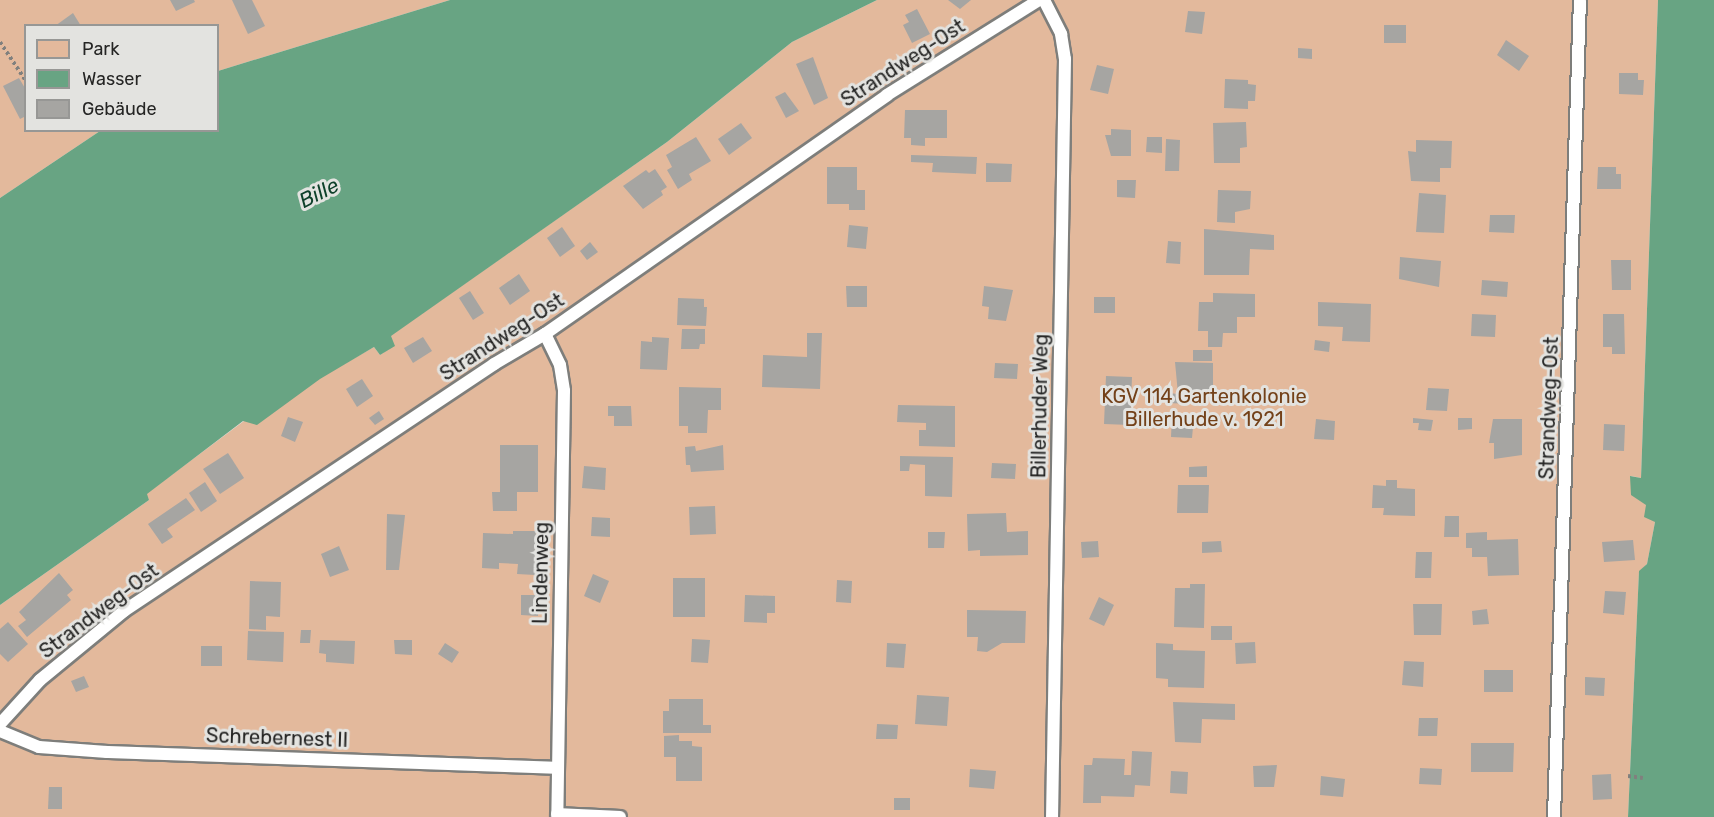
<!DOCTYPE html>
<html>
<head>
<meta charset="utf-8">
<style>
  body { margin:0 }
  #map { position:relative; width:1714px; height:817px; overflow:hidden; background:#e3e3e0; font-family:Rubik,sans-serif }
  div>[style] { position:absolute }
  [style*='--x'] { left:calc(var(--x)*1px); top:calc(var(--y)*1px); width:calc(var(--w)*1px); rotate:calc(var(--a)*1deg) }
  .green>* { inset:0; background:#e3b99c }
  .water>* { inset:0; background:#68a483 }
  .building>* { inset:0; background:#a6a5a2 }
  .path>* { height:4px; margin-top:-2px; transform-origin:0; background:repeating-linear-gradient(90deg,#80807e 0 3px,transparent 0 6px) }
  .roads { filter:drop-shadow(2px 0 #7e7e7b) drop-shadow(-2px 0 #7e7e7b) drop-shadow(0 2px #7e7e7b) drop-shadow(0 -2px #7e7e7b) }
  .service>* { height:12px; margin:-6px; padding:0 6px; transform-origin:6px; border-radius:6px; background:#fff }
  span { translate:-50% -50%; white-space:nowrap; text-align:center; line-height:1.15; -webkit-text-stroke:6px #e3e3e0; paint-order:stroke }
  .street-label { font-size:20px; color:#252524 }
  .park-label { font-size:20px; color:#734119 }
  .water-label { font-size:21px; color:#0e402a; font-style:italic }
  .legend { position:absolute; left:24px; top:24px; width:195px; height:108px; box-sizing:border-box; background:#e3e3e0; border:2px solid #979795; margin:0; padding:8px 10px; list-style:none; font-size:18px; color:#252524 }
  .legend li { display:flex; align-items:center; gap:12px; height:30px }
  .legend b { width:30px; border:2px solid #979795 }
</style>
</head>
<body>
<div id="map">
  <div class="green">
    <i style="clip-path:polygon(0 0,450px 0,218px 71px,218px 26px,26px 26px,26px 130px,100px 131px,0 198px)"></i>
    <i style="clip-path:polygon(877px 0,1658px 0,1641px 478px,1631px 476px,1655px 522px,1647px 564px,1639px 572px,1628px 817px,0 817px,0 605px,149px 500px,146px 494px,244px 421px,374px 347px,380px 355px,394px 345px,390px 336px,667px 142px,792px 42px)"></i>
  </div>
  <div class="water">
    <i style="clip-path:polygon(450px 0,877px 0,792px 42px,667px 142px,391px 336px,395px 346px,380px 355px,374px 347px,320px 379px,257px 425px,243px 421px,147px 494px,149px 500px,0 605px,0 198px,100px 131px,218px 130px,218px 71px)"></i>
    <i style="clip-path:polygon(1658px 0,1714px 0,1714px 817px,1628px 817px,1639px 571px,1647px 564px,1655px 522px,1644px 517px,1646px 505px,1631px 495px,1630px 476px,1641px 478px)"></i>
  </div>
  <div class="building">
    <i style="clip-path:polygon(170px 0,194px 0,195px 2px,176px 11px)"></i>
    <i style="clip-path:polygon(232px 0,252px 0,265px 26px,248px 34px)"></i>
    <i style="clip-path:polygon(948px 0,971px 0,960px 9px)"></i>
    <i style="clip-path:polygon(917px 9px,930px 34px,912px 43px,903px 25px,909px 22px,905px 15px)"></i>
    <i style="clip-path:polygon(1188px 11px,1205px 12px,1202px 34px,1185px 32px)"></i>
    <i style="clip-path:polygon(73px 13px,81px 26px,55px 26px)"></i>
    <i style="clip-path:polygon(1384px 25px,1406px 25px,1406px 43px,1384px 43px)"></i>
    <i style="clip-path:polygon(1506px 40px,1529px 56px,1519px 71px,1497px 55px)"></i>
    <i style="clip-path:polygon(1298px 48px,1312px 49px,1312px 59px,1298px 58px)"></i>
    <i style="clip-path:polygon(813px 57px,828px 98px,814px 105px,796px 64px)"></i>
    <i style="clip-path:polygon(1097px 65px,1114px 69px,1108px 94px,1090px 90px)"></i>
    <i style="clip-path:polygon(1619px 73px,1638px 73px,1638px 80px,1644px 80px,1643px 95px,1619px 94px)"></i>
    <i style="clip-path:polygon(19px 78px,26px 90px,26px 116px,20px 119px,3px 86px)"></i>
    <i style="clip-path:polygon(1225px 79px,1248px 80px,1248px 84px,1256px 85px,1255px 101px,1248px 101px,1248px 109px,1224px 108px)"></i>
    <i style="clip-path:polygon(785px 92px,799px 111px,786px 118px,775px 97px)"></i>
    <i style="clip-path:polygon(905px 110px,947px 110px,947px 138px,925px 138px,925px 146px,911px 145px,911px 138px,904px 138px)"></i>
    <i style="clip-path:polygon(1246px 122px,1247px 147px,1240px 148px,1240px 163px,1214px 163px,1213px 123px)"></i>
    <i style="clip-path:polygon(741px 123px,752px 138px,729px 155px,718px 139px)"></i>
    <i style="clip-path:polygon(1111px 129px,1131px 130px,1131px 156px,1111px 156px,1105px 135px,1111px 135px)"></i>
    <i style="clip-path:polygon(696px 137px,711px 161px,689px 174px,692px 180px,678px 189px,667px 170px,672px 167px,666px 155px)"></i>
    <i style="clip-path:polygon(1147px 137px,1162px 137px,1162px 153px,1146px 152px)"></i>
    <i style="clip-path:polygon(1166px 139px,1180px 140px,1179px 171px,1165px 171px)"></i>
    <i style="clip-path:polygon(1416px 140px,1452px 141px,1451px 168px,1440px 168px,1440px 182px,1411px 181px,1408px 151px,1416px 152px)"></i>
    <i style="clip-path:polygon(911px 155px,977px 157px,976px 174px,932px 172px,933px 163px,911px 162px)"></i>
    <i style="clip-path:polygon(986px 163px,1012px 164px,1011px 182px,986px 182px)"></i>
    <i style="clip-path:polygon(827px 167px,857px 167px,857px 190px,865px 190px,865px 210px,849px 210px,849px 204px,827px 204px)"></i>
    <i style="clip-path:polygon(1598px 167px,1616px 167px,1616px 174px,1621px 174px,1621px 189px,1597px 189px)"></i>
    <i style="clip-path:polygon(655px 169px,667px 187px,661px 191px,663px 195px,643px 209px,623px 186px,646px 170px,649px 173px)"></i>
    <i style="clip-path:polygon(1117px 180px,1136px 180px,1135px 198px,1117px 197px)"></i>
    <i style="clip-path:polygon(1218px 190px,1251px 191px,1250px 209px,1235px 212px,1235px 223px,1217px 222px)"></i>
    <i style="clip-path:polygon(1419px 193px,1446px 195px,1444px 233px,1416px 232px)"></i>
    <i style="clip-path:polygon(1490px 215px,1515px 215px,1514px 233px,1489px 232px)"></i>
    <i style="clip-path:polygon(849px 225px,868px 227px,866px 249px,847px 247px)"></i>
    <i style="clip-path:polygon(562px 227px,575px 246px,560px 257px,547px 238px)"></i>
    <i style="clip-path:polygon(1204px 229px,1274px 235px,1274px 250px,1250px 249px,1249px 275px,1204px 275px)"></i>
    <i style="clip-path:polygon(1168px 241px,1181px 242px,1180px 264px,1166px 263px)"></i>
    <i style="clip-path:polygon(590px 242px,598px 252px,587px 260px,580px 251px)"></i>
    <i style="clip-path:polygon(1400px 257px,1441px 261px,1439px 287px,1399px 279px)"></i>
    <i style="clip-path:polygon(1611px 260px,1631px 260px,1631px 290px,1612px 290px)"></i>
    <i style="clip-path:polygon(519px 274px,530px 291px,510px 305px,499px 288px)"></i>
    <i style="clip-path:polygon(1482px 280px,1508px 282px,1507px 297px,1481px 295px)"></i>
    <i style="clip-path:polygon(846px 286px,867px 286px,867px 307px,847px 307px)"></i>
    <i style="clip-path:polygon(984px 286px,1013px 290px,1006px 321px,988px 319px,989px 307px,982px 306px)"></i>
    <i style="clip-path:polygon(470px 291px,484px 313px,473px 320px,459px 298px)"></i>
    <i style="clip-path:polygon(1213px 293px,1255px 294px,1255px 317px,1237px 317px,1237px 333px,1223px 333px,1222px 347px,1208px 347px,1208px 331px,1198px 331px,1199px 302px,1213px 302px)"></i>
    <i style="clip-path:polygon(1094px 297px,1115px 297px,1115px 313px,1094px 313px)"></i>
    <i style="clip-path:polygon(678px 298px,704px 299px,704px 307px,707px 307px,706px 326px,677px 325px)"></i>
    <i style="clip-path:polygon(1318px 302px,1371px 304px,1370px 342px,1342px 341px,1343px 327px,1318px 326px)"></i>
    <i style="clip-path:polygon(1472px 314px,1496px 315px,1495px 337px,1471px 336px)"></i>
    <i style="clip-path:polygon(1603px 314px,1624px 314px,1625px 354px,1612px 354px,1612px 347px,1603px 347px)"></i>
    <i style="clip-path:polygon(682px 329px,705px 329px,705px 344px,700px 344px,699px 349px,681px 349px)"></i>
    <i style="clip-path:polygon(807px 333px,822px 333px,820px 389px,762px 387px,763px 355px,807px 357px)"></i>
    <i style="clip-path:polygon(423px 337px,432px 351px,413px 363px,404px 348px)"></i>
    <i style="clip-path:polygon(652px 337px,669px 338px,667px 370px,640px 369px,641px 341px,652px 342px)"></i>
    <i style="clip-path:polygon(1315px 340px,1330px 342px,1329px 352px,1314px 350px)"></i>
    <i style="clip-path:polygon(1193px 350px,1212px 350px,1212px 361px,1193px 361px)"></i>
    <i style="clip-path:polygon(1175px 362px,1213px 363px,1213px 396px,1190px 396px,1190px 404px,1168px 403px,1168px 393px,1178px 394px)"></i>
    <i style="clip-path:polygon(995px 363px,1018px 364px,1017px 379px,994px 378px)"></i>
    <i style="clip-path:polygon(1106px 376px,1132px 377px,1130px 425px,1104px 424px)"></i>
    <i style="clip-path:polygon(362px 379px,373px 396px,357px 407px,346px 389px)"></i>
    <i style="clip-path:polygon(679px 387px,721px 388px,721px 410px,708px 410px,707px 433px,688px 433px,688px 426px,679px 426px)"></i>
    <i style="clip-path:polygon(1428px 388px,1449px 389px,1447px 411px,1426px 410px)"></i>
    <i style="clip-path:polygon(898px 405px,955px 406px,955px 447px,919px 446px,919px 430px,926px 430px,926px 423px,897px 422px)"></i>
    <i style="clip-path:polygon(608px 406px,631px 406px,632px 426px,614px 426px,614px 416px,608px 416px)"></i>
    <i style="clip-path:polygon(379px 411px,384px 419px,375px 425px,369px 418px)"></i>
    <i style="clip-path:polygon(1172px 415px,1194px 416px,1192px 438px,1171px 437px)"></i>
    <i style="clip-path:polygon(288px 417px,303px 422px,295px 442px,281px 436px)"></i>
    <i style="clip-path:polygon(1413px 418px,1433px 420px,1431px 431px,1418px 430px,1419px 423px,1413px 423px)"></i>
    <i style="clip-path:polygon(1458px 418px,1472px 418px,1472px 429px,1458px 430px)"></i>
    <i style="clip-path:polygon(1316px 419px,1335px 421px,1334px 440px,1314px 439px)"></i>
    <i style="clip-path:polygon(1493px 419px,1522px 419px,1522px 455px,1494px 459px,1494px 443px,1489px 443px)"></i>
    <i style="clip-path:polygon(1604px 424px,1625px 425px,1624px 451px,1603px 450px)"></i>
    <i style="clip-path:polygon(500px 445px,538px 445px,538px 492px,517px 492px,517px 511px,493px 511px,492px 492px,500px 492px)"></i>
    <i style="clip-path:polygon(723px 445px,724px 470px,691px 472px,690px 465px,686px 465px,685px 447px,695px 446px,696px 451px)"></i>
    <i style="clip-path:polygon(228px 453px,244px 478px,220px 494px,203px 469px)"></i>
    <i style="clip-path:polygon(900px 456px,953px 457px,952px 497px,925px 496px,925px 465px,910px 464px,909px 471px,900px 471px)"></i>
    <i style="clip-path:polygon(992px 463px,1016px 464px,1015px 479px,991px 478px)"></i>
    <i style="clip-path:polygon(584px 466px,606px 468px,605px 490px,582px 488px)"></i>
    <i style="clip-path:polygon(1207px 466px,1207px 477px,1189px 477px,1189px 467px)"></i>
    <i style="clip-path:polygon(1386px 480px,1397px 480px,1397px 488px,1415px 489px,1415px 516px,1383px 515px,1384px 508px,1372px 508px,1373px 485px,1386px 486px)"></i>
    <i style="clip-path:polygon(205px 482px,217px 501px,201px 512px,189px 493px)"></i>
    <i style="clip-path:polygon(1178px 485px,1209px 485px,1208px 513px,1177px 513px)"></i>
    <i style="clip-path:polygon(186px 498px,195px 510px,167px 529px,173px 537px,162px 544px,148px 524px)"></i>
    <i style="clip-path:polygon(715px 506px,716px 534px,690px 535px,689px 507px)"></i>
    <i style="clip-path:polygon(1006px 513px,1007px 532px,1028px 531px,1028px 555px,980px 556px,980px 550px,968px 551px,967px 514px)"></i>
    <i style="clip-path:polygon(387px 514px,405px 515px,399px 570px,386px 570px)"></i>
    <i style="clip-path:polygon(1445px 516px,1459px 516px,1459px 537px,1444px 537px)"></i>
    <i style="clip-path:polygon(592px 517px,610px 518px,610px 537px,591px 536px)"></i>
    <i style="clip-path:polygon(513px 531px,536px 531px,535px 575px,517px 574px,518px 564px,499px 563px,499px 569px,482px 568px,483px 533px,513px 534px)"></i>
    <i style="clip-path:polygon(928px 532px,945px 532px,944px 548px,928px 548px)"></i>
    <i style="clip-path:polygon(1487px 532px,1487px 540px,1518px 539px,1519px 575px,1488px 576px,1487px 557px,1472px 557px,1472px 548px,1466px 548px,1466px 533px)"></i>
    <i style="clip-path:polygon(1633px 540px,1635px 560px,1604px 562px,1602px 542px)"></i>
    <i style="clip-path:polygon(1098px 541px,1099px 557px,1082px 558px,1081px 542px)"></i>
    <i style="clip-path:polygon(1221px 541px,1222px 552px,1202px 553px,1202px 542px)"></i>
    <i style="clip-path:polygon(339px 546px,349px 570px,330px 577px,321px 554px)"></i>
    <i style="clip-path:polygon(1416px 552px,1432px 552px,1431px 578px,1415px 578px)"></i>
    <i style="clip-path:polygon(59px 573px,73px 590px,67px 595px,71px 600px,27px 637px,18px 626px,26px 620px,19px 612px)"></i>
    <i style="clip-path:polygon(593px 574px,609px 581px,600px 603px,584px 596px)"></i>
    <i style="clip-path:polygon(673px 578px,705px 578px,705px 617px,673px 617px)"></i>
    <i style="clip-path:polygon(837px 580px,852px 581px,851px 603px,836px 602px)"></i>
    <i style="clip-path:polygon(250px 581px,281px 582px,280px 617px,266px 616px,266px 630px,249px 629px)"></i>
    <i style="clip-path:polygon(1190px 584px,1205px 584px,1204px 628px,1174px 627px,1175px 588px,1190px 588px)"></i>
    <i style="clip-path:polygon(1605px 591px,1626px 592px,1624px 615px,1603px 613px)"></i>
    <i style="clip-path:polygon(521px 595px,538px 595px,538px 616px,521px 615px)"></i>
    <i style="clip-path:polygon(745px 595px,775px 596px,775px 613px,767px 613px,767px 623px,744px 622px)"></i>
    <i style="clip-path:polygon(1099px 597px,1114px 605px,1104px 626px,1089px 619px)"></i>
    <i style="clip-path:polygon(1413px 604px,1442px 604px,1441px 635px,1414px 635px)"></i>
    <i style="clip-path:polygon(1487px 609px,1489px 624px,1473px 625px,1472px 611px)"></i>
    <i style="clip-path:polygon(967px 610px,1026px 611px,1025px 643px,1002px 643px,987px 652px,977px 651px,978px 637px,967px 637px)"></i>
    <i style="clip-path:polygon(8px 622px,28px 644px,8px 662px,0 654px,0 629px)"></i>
    <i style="clip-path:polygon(1211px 626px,1232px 626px,1232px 640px,1211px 640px)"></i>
    <i style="clip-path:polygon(301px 630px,311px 630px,310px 643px,300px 643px)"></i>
    <i style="clip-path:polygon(248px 631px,284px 632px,283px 662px,247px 660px)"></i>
    <i style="clip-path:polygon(692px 639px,710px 640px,708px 663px,691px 662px)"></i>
    <i style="clip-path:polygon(320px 640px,355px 641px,354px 664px,326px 662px,326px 654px,319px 653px)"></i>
    <i style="clip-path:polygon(394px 640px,412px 640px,412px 655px,395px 654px)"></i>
    <i style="clip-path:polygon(1255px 642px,1256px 663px,1236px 664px,1235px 643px)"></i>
    <i style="clip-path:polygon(445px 643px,459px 652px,452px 663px,438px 654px)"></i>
    <i style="clip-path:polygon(887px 643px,906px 644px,904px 668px,886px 667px)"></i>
    <i style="clip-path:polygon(1156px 643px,1173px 644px,1173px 650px,1205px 651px,1204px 688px,1168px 687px,1168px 679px,1156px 678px)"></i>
    <i style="clip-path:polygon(201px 646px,222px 646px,222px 666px,201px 666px)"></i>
    <i style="clip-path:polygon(1404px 661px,1424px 662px,1423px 687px,1402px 685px)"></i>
    <i style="clip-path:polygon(1484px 670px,1513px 670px,1513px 692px,1484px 692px)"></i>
    <i style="clip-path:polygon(84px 676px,89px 687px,76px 692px,71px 681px)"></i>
    <i style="clip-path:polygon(1585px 677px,1605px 678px,1604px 696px,1585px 695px)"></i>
    <i style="clip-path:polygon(917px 695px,949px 697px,947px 726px,915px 724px)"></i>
    <i style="clip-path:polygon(669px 699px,703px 699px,703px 725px,711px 725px,711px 733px,663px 733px,663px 711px,669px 711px)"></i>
    <i style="clip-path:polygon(1173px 702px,1235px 704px,1235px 720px,1202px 719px,1201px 743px,1175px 742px)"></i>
    <i style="clip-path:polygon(1419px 718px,1438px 718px,1437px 736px,1418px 736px)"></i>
    <i style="clip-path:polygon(877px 724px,898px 725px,897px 739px,876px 739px)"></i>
    <i style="clip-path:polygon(679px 735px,679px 741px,692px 741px,692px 746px,702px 747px,702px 781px,676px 781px,676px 757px,664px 757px,664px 736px)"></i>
    <i style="clip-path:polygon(1471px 743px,1514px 743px,1513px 772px,1471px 772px)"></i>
    <i style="clip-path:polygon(1132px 751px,1152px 752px,1150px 786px,1135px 785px,1134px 797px,1101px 796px,1101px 803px,1083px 803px,1084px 765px,1092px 765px,1093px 758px,1125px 759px,1124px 775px,1131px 775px)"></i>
    <i style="clip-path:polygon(1277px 765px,1274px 787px,1254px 787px,1253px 766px)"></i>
    <i style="clip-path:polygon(1420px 768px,1442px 769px,1441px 785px,1419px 784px)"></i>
    <i style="clip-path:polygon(970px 769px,996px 771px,994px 789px,969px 787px)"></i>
    <i style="clip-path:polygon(1171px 771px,1188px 772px,1187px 794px,1170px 793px)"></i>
    <i style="clip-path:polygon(1611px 774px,1612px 799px,1593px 800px,1592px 775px)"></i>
    <i style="clip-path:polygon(1321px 776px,1345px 779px,1343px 797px,1320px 795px)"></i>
    <i style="clip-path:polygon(49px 787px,62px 787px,62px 809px,48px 809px)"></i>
    <i style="clip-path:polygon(894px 798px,910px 798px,910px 810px,894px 810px)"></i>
  </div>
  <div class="path">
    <i style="--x:0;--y:42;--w:47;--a:56.3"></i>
    <i style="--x:1628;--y:776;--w:15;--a:8"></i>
  </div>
  <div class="roads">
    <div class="service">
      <i style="--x:1044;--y:0;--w:38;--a:63"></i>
      <i style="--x:1061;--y:34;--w:25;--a:81"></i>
      <i style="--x:1065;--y:59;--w:758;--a:90.98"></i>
      <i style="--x:545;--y:334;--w:34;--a:64"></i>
      <i style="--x:560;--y:365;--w:26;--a:81"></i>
      <i style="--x:564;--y:391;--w:426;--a:90.9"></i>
      <i style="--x:0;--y:724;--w:59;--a:-47.7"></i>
      <i style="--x:40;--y:680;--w:109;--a:-39.4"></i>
      <i style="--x:124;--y:611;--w:445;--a:-33.7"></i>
      <i style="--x:494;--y:364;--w:59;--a:-30.5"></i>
      <i style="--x:545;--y:334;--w:417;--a:-34.9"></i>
      <i style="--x:887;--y:95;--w:179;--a:-32"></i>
      <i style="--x:0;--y:731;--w:42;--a:22.3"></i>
      <i style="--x:39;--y:747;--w:68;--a:4.2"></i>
      <i style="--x:107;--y:752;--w:449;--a:2"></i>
      <i style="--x:557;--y:814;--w:63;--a:2.7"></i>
      <i style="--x:1554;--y:817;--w:817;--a:-88.18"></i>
    </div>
  </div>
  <div class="street-label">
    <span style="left:903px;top:63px;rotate:-33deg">Strandweg-Ost</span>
    <span style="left:502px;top:337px;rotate:-33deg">Strandweg-Ost</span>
    <span style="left:1040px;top:406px;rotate:-89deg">Billerhuder Weg</span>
    <span style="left:1549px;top:408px;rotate:-88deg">Strandweg-Ost</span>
    <span style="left:541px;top:573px;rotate:-89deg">Lindenweg</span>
    <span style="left:99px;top:611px;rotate:-37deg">Strandweg-Ost</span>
    <span style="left:277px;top:738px;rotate:2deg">Schrebernest II</span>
  </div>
  <div class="park-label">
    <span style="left:1204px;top:408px">KGV 114 Gartenkolonie<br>Billerhude v. 1921</span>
  </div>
  <div class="water-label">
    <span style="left:319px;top:193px;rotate:-27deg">Bille</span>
  </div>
  <ul class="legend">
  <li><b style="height:16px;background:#e3b99c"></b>Park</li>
  <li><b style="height:16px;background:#68a483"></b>Wasser</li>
  <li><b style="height:16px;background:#a6a5a2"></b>Gebäude</li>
  </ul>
</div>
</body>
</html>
